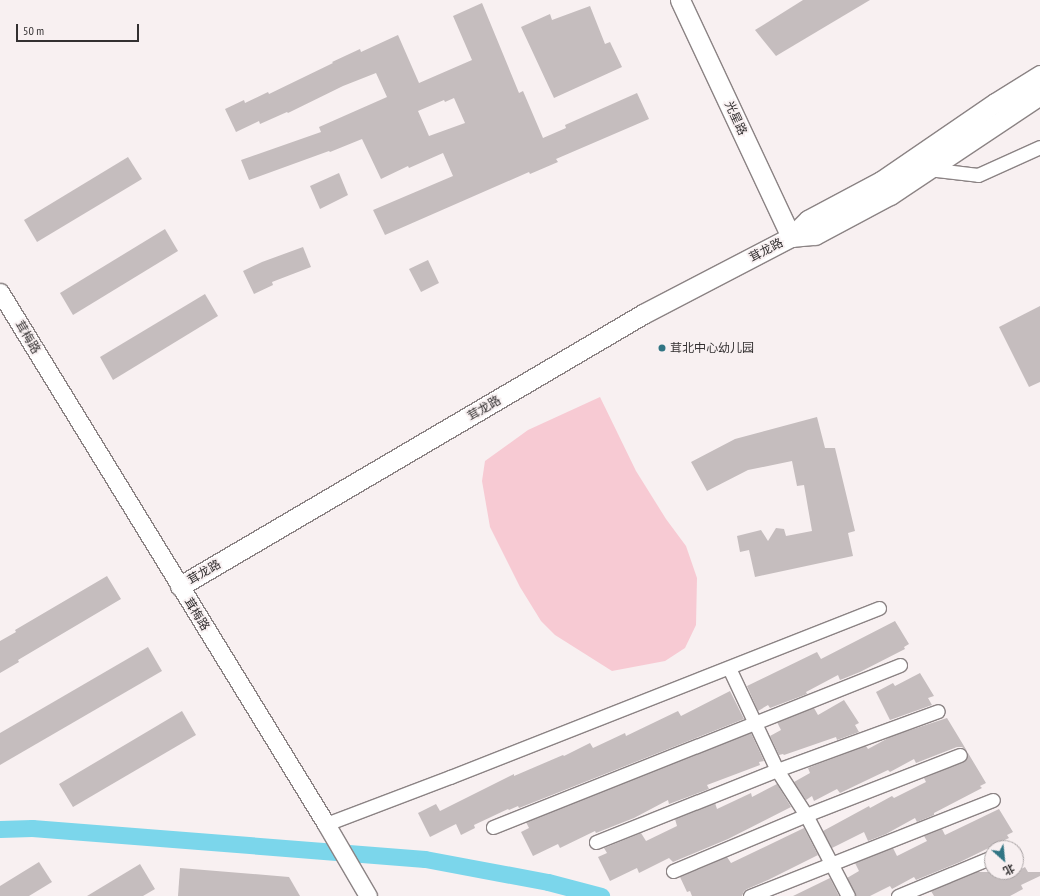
<!DOCTYPE html>
<html>
<head>
<meta charset="utf-8">
<style>
  body { margin:0 }
  #map { position:relative; width:1040px; height:896px; overflow:hidden; background:#f8f0f1; font-family:"PT Sans Narrow","Noto Sans SC",sans-serif }
  div>[style] { position:absolute }
  [style*='--x'] { left:calc(var(--x)*1px); top:calc(var(--y)*1px); width:calc(var(--w)*1px); rotate:calc(var(--a)*1deg) }
  .green>* { inset:0; background:#f7cad3 }
  .canal>* { height:17px; margin:-8.5px; padding:0 8.5px; transform-origin:8.5px; border-radius:8.5px; background:#7bd6eb }
  .building>* { inset:0; background:#c5bdbe }
  .roads { filter:drop-shadow(1px 0 #8b8384) drop-shadow(-1px 0 #8b8384) drop-shadow(0 1px #8b8384) drop-shadow(0 -1px #8b8384) }
  .minor>* { height:13px; margin:-6.5px; padding:0 6.5px; transform-origin:6.5px; border-radius:6.5px; background:#fff }
  .tertiary>* { height:17px; margin:-8.5px; padding:0 8.5px; transform-origin:8.5px; border-radius:8.5px; background:#fff }
  .secondary>* { height:19px; margin:-9.5px; padding:0 9.5px; transform-origin:9.5px; border-radius:9.5px; background:#fff }
  .dots>* { width:11px; height:11px; translate:-50% -50%; box-sizing:border-box; border:2px solid #f8f0f1; border-radius:50% }
  span { translate:-50% -50%; white-space:nowrap; text-align:center; line-height:1.15; -webkit-text-stroke:3.5px #f8f0f1; paint-order:stroke }
  .street-label { font-size:12px; color:#333031 }
  .poi-label { font-size:12px; color:#333031 }
  .left { translate:0 -50%; text-align:left }
  .north { position:absolute; left:984px; top:840px; width:40px; height:40px; box-sizing:border-box; background:#f8f0f1; border:1px solid #a9a3a4; border-radius:50%; rotate:153deg; font-size:11px; font-weight:700; line-height:16px; text-align:center; color:#333031 }
  .north::after { content:''; display:block; margin:auto; width:14px; height:18px; background:#317584; clip-path:polygon(50% 0,100% 100%,50% 72%,0 100%) }
  .scale { position:absolute; left:16px; top:24px; width:123px; height:18px; box-sizing:border-box; border:2px solid #333031; border-top:0; padding-left:5px; font-size:12px; line-height:14px; white-space:nowrap; color:#333031; -webkit-text-stroke:3px #f8f0f1; paint-order:stroke }
</style>
</head>
<body>
<div id="map">
  <div class="green">
    <i style="clip-path:polygon(600px 397px,636px 471px,666px 519px,686px 546px,697px 578px,696px 625px,685px 648px,665px 661px,612px 671px,555px 635px,541px 621px,520px 587px,490px 527px,482px 481px,485px 461px,528px 430px)"></i>
  </div>
  <div class="canal">
    <i style="--x:0;--y:829;--w:32;--a:-2"></i>
    <i style="--x:32;--y:828;--w:394;--a:4.5"></i>
    <i style="--x:425;--y:859;--w:125;--a:10.6"></i>
    <i style="--x:548;--y:882;--w:55;--a:14.8"></i>
  </div>
  <div class="building">
    <i style="clip-path:polygon(803px 0,870px 0,776px 56px,755px 30px)"></i>
    <i style="clip-path:polygon(evenodd,482px 3px,519px 93px,523px 91px,543px 138px,566px 128px,565px 125px,637px 93px,649px 119px,556px 159px,558px 162px,530px 174px,529px 172px,385px 235px,373px 210px,453px 176px,443px 153px,409px 168px,408px 166px,381px 179px,362px 139px,330px 152px,329px 151px,249px 180px,241px 160px,321px 132px,319px 127px,387px 97px,376px 73px,343px 86px,288px 113px,287px 112px,260px 124px,259px 121px,236px 132px,225px 109px,244px 100px,245px 103px,268px 92px,269px 94px,333px 63px,332px 62px,360px 49px,361px 52px,398px 35px,419px 83px,472px 60px,453px 16px,482px 3px,454px 98px,465px 123px,429px 136px,418px 111px,444px 100px,445px 102px,454px 98px)"></i>
    <i style="clip-path:polygon(590px 6px,605px 44px,610px 42px,622px 67px,554px 98px,521px 27px,550px 14px,552px 20px)"></i>
    <i style="clip-path:polygon(128px 157px,142px 179px,37px 242px,24px 220px)"></i>
    <i style="clip-path:polygon(339px 173px,348px 195px,320px 209px,310px 186px)"></i>
    <i style="clip-path:polygon(165px 229px,178px 251px,73px 315px,60px 293px)"></i>
    <i style="clip-path:polygon(303px 247px,311px 267px,272px 282px,273px 285px,254px 294px,243px 271px,262px 262px)"></i>
    <i style="clip-path:polygon(428px 260px,439px 283px,421px 292px,409px 269px)"></i>
    <i style="clip-path:polygon(205px 294px,218px 316px,113px 380px,100px 357px)"></i>
    <i style="clip-path:polygon(1040px 306px,1040px 382px,1029px 387px,999px 327px)"></i>
    <i style="clip-path:polygon(817px 417px,825px 448px,835px 448px,855px 531px,848px 533px,853px 556px,755px 577px,749px 550px,740px 552px,737px 536px,761px 530px,768px 541px,776px 528px,784px 529px,786px 536px,812px 531px,804px 485px,797px 486px,792px 461px,748px 470px,707px 491px,691px 462px,735px 439px)"></i>
    <i style="clip-path:polygon(107px 576px,121px 599px,18px 660px,19px 662px,0 673px,0 641px,16px 632px,15px 630px)"></i>
    <i style="clip-path:polygon(895px 621px,909px 644px,904px 647px,905px 649px,860px 672px,840px 680px,838px 675px,806px 692px,807px 694px,770px 708px,768px 705px,758px 711px,747px 686px,817px 652px,821px 659px)"></i>
    <i style="clip-path:polygon(148px 647px,162px 671px,0 765px,0 733px)"></i>
    <i style="clip-path:polygon(920px 673px,934px 696px,928px 698px,932px 705px,890px 720px,876px 692px,893px 683px,895px 686px)"></i>
    <i style="clip-path:polygon(730px 691px,744px 719px,519px 808px,518px 806px,509px 810px,508px 809px,474px 825px,475px 828px,461px 835px,456px 824px,430px 837px,418px 813px,436px 804px,440px 811px,514px 774px,514px 776px,563px 755px,564px 756px,590px 743px,593px 748px,625px 733px,626px 736px,678px 711px,681px 716px)"></i>
    <i style="clip-path:polygon(844px 700px,859px 723px,855px 725px,859px 732px,837px 740px,836px 737px,784px 755px,783px 754px,779px 755px,770px 736px,781px 730px,777px 722px,814px 708px,818px 715px)"></i>
    <i style="clip-path:polygon(182px 711px,196px 735px,73px 807px,59px 784px)"></i>
    <i style="clip-path:polygon(947px 718px,967px 751px,962px 747px,957px 747px,916px 763px,914px 759px,890px 772px,888px 770px,840px 793px,837px 789px,814px 801px,812px 796px,806px 800px,794px 782px,810px 773px,808px 768px,815px 765px,866px 746px,868px 749px,892px 736px)"></i>
    <i style="clip-path:polygon(751px 733px,764px 761px,759px 762px,760px 765px,707px 785px,709px 789px,669px 804px,668px 800px,634px 818px,596px 833px,595px 831px,560px 848px,558px 844px,533px 856px,521px 832px,529px 828px,526px 822px)"></i>
    <i style="clip-path:polygon(968px 753px,986px 783px,980px 786px,982px 788px,934px 813px,934px 815px,917px 822px,915px 818px,886px 834px,868px 841px,864px 832px,832px 848px,823px 831px,869px 806px,870px 808px,892px 796px,894px 798px,926px 782px,924px 778px,963px 762px,966px 760px)"></i>
    <i style="clip-path:polygon(777px 784px,791px 807px,728px 839px,673px 862px,669px 858px,639px 873px,637px 868px,610px 881px,598px 857px,607px 853px,604px 848px,641px 833px,646px 841px,677px 826px,675px 819px,715px 803px,717px 809px,751px 793px,752px 797px)"></i>
    <i style="clip-path:polygon(999px 809px,1013px 832px,1007px 835px,1009px 838px,960px 862px,916px 880px,914px 877px,892px 889px,890px 886px,870px 896px,856px 896px,847px 878px,859px 871px,855px 863px,893px 848px,897px 856px,927px 841px,924px 836px,942px 829px,945px 835px)"></i>
    <i style="clip-path:polygon(804px 828px,818px 855px,768px 880px,747px 889px,744px 891px,742px 896px,692px 896px,690px 891px,687px 892px,680px 877px,727px 857px,731px 863px)"></i>
    <i style="clip-path:polygon(39px 862px,52px 882px,29px 896px,0 896px,0 886px)"></i>
    <i style="clip-path:polygon(140px 864px,155px 889px,143px 896px,87px 896px)"></i>
    <i style="clip-path:polygon(1025px 867px,1028px 872px,1040px 872px,1040px 876px,1021px 885px,1023px 889px,1010px 896px,934px 896px,931px 891px,977px 872px,1016px 872px)"></i>
    <i style="clip-path:polygon(180px 868px,289px 877px,300px 896px,178px 896px)"></i>
    <i style="clip-path:polygon(830px 878px,839px 896px,793px 896px)"></i>
  </div>
  <div class="roads">
    <div class="minor">
      <i style="--x:928;--y:169;--w:50;--a:6.8"></i>
      <i style="--x:978;--y:175;--w:68;--a:-24.3"></i>
      <i style="--x:729;--y:668;--w:113;--a:64.8"></i>
      <i style="--x:777;--y:770;--w:54;--a:57.2"></i>
      <i style="--x:806;--y:815;--w:91;--a:62.6"></i>
      <i style="--x:326;--y:824;--w:133;--a:-20.8"></i>
      <i style="--x:450;--y:777;--w:461;--a:-21.5"></i>
      <i style="--x:493;--y:827;--w:438;--a:-21.7"></i>
      <i style="--x:596;--y:842;--w:195;--a:-21.7"></i>
      <i style="--x:777;--y:770;--w:171;--a:-20.1"></i>
      <i style="--x:673;--y:871;--w:144;--a:-22.8"></i>
      <i style="--x:806;--y:815;--w:165;--a:-21.3"></i>
      <i style="--x:750;--y:896;--w:261;--a:-21.6"></i>
      <i style="--x:898;--y:896;--w:102;--a:-22.5"></i>
    </div>
    <div class="tertiary">
      <i style="--x:0;--y:292;--w:624;--a:58.5"></i>
      <i style="--x:326;--y:824;--w:83;--a:59.7"></i>
    </div>
    <div class="secondary">
      <i style="--x:680;--y:0;--w:262;--a:64.9"></i>
      <i style="--x:791;--y:237;--w:24;--a:-5"></i>
      <i style="--x:815;--y:235;--w:85;--a:-28.1"></i>
      <i style="--x:890;--y:195;--w:180;--a:-33.7"></i>
      <i style="--x:180;--y:586;--w:537;--a:-30.43"></i>
      <i style="--x:643;--y:314;--w:167;--a:-27.5"></i>
      <i style="--x:791;--y:237;--w:24;--a:-45"></i>
      <i style="--x:808;--y:220;--w:83;--a:-28.1"></i>
      <i style="--x:881;--y:181;--w:138;--a:-34.4"></i>
      <i style="--x:995;--y:103;--w:53;--a:-31.9"></i>
    </div>
  </div>
  <div class="dots">
    <i style="left:662px;top:348px;background:#317584"></i>
  </div>
  <div class="street-label">
    <span style="left:736px;top:118px;rotate:65deg">光星路</span>
    <span style="left:766px;top:250px;rotate:-28deg">茸龙路</span>
    <span style="left:28px;top:337px;rotate:59deg">茸梅路</span>
    <span style="left:484px;top:408px;rotate:-30deg">茸龙路</span>
    <span style="left:204px;top:572px;rotate:-30deg">茸龙路</span>
    <span style="left:197px;top:614px;rotate:58deg">茸梅路</span>
  </div>
  <div class="poi-label">
    <span class="left" style="left:670px;top:348px">茸北中心幼儿园</span>
  </div>
  <div class="north">北</div>
  <div class="scale">50 m</div>
</div>
</body>
</html>
